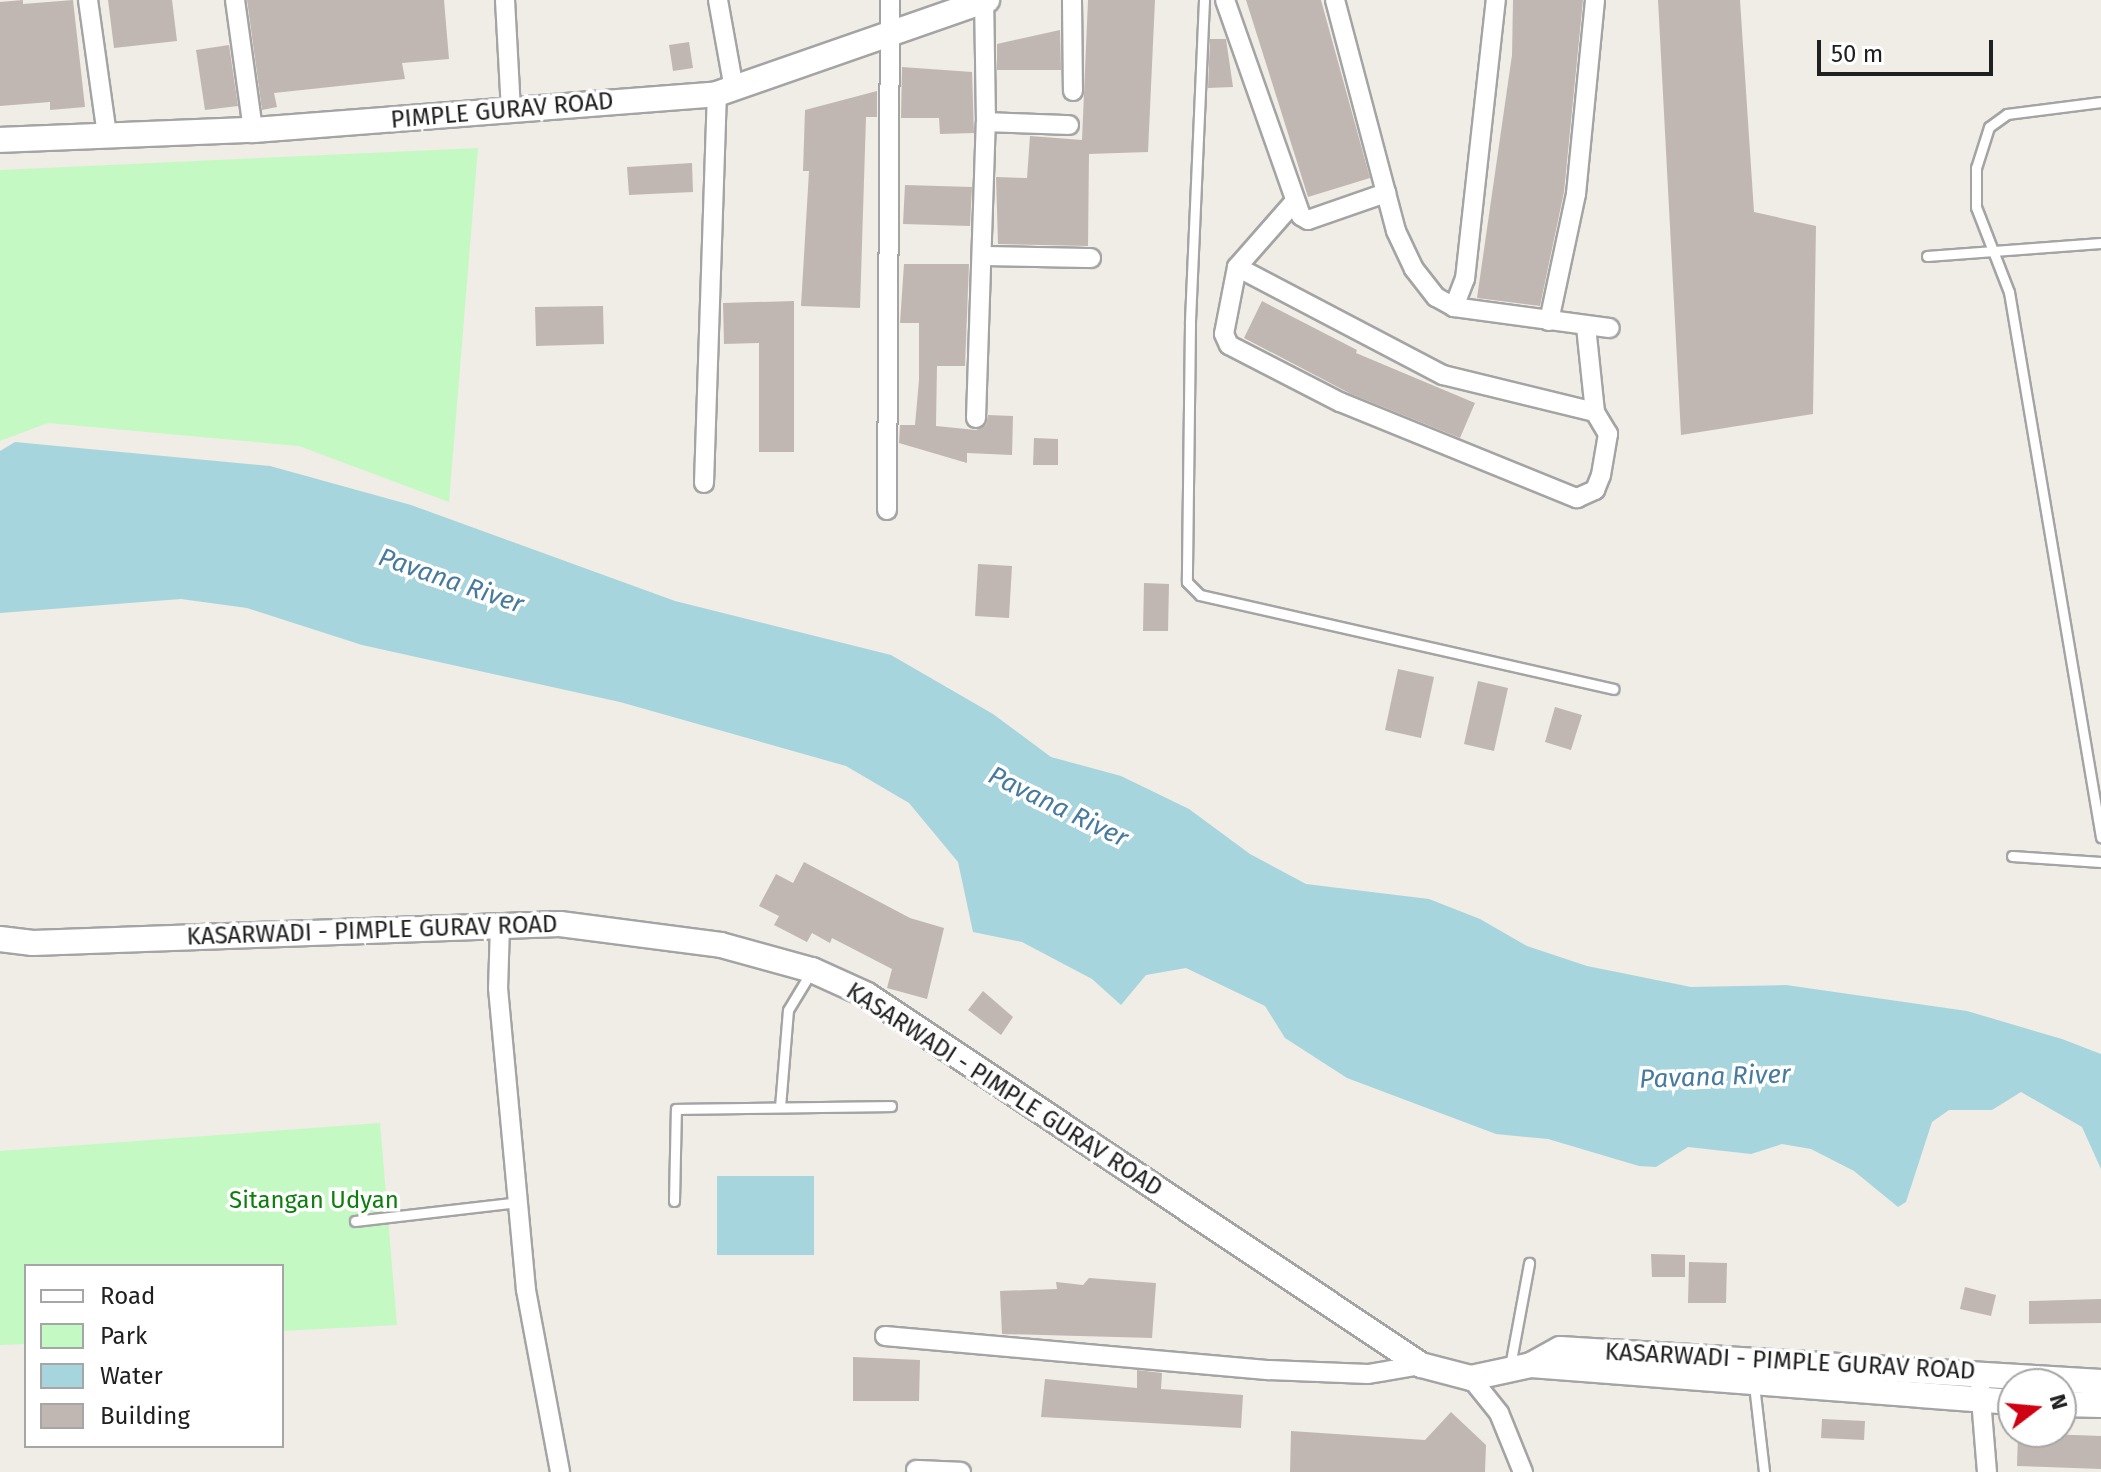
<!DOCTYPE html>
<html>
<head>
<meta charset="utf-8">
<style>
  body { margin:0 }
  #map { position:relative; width:2101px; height:1472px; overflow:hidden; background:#f0ece6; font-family:"Fira Sans",sans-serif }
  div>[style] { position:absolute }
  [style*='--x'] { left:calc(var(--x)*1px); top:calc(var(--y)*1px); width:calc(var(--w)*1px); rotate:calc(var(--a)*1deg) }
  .park>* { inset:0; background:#c4f9c4 }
  .water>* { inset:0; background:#a7d5dd }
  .building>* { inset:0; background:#c1b7b2 }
  .roads { filter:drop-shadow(2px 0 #a4a4a4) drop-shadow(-2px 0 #a4a4a4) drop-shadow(0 2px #a4a4a4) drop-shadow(0 -2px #a4a4a4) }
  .service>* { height:9px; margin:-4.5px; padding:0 4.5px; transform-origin:4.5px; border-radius:4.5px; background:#fff }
  .minor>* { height:18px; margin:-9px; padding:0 9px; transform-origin:9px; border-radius:9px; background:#fff }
  .tertiary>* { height:24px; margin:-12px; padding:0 12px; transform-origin:12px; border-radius:12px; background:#fff }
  span { translate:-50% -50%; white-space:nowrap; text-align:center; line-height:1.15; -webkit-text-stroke:7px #fff; paint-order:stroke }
  .street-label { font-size:24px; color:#202020 }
  .park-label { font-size:24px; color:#0c7f0d }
  .water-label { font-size:26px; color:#467a9f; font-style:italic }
  .legend { position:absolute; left:24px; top:1264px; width:260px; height:184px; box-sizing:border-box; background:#fff; border:2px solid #a6a6a6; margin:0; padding:10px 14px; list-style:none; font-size:24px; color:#202020 }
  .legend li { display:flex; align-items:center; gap:16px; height:40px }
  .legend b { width:40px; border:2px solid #a6a6a6 }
  .north { position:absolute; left:1997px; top:1368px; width:80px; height:80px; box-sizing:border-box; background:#fff; border:2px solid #a6a6a6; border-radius:50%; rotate:74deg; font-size:22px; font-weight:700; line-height:32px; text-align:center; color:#202020 }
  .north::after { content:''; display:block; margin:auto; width:28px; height:36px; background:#ce0212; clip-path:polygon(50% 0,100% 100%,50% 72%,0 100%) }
  .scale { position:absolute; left:1817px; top:40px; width:176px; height:36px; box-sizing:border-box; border:4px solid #202020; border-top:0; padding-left:10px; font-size:24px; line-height:28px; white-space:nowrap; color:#202020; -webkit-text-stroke:6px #fff; paint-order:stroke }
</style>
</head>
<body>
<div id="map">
  <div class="park">
    <i style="clip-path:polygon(478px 148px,449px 502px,299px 446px,48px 423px,0 441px,0 170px)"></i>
    <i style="clip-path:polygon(380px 1123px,397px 1325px,282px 1331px,282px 1266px,26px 1266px,26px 1344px,0 1345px,0 1151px)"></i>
  </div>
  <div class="water">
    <i style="clip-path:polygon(15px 442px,270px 466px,411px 505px,675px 601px,891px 655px,993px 714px,1051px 757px,1121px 776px,1189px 809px,1250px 854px,1306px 884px,1429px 899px,1480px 919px,1527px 946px,1587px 966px,1691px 987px,1786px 985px,1967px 1011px,2062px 1039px,2101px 1054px,2101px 1169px,2082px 1127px,2021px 1092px,1992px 1110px,1949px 1110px,1932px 1122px,1906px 1202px,1898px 1207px,1854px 1171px,1811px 1149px,1782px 1144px,1751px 1154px,1688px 1147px,1656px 1167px,1639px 1166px,1548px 1139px,1496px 1134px,1347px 1078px,1285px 1038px,1265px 1006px,1186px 968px,1146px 975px,1121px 1005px,1092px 979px,1022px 942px,973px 932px,958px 862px,909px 803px,846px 766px,620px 702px,362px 645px,247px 608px,181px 599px,0 613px,0 451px)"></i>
    <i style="clip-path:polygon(717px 1176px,814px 1176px,814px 1255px,717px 1255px)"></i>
  </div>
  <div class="building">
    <i style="clip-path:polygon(23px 0,23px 4px,73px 0,85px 107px,50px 110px,50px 102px,0 106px,0 2px)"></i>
    <i style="clip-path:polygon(108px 0,172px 0,177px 41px,114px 48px)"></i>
    <i style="clip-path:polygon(247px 0,444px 0,449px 59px,402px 63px,405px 79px,274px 93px,277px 107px,262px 110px)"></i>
    <i style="clip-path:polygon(1088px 0,1155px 0,1148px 152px,1089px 154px,1088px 246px,998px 244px,996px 177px,1027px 178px,1030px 136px,1082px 140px)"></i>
    <i style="clip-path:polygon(1246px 0,1321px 0,1370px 178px,1308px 197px)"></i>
    <i style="clip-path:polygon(1513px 0,1583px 0,1564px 192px,1540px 306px,1477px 298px,1512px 55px)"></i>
    <i style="clip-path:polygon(1658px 0,1740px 0,1754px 212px,1816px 226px,1813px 414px,1681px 435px)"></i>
    <i style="clip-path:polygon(1060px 30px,1061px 70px,997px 70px,997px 44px)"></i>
    <i style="clip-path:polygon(1210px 39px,1226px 39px,1233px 87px,1208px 88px)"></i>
    <i style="clip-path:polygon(689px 42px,693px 68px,673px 71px,669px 45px)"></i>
    <i style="clip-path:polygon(229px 45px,238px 106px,205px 110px,196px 50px)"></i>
    <i style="clip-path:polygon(902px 67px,972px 72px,974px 133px,940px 134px,939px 118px,901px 118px)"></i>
    <i style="clip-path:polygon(877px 91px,877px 117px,866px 117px,860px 308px,801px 306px,809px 171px,803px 171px,805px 110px)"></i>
    <i style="clip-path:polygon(692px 163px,693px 192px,629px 195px,627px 167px)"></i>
    <i style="clip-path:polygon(905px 185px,972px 187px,970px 226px,903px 224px)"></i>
    <i style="clip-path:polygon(904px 264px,969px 264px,965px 366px,937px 366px,936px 426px,976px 430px,986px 425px,988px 415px,1013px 416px,1012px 455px,967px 453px,967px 463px,899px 443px,900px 425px,915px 425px,919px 380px,919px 323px,900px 323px)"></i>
    <i style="clip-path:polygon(794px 301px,794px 452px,759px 452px,759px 343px,724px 344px,723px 303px)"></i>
    <i style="clip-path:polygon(1262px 301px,1357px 350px,1356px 353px,1475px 403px,1460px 438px,1351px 394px,1244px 338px)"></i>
    <i style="clip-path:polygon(603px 306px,604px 344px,536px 346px,535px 307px)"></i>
    <i style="clip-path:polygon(1034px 438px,1058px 439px,1058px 465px,1033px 465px)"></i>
    <i style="clip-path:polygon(978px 564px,1012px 566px,1009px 618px,975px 616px)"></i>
    <i style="clip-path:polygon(1144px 583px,1169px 584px,1168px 631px,1143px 631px)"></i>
    <i style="clip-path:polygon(1398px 669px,1434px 677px,1421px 738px,1385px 730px)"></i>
    <i style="clip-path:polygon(1478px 681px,1508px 688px,1494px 751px,1464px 744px)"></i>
    <i style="clip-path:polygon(1555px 707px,1582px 715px,1571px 750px,1545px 742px)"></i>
    <i style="clip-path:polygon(804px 862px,910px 918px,944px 928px,927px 999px,887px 988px,892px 969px,832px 938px,830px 943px,812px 933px,807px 942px,774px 925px,779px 916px,759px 906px,776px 874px,793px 883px)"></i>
    <i style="clip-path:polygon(983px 991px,1013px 1017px,1001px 1035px,968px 1010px)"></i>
    <i style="clip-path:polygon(1651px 1254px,1685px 1255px,1685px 1277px,1652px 1277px)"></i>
    <i style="clip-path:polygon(1689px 1262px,1727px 1263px,1726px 1303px,1688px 1303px)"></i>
    <i style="clip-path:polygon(1089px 1278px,1156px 1283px,1152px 1338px,1002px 1334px,1000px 1291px,1057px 1289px,1056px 1282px,1083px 1285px)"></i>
    <i style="clip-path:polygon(1965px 1287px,1996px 1295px,1991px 1316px,1960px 1309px)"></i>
    <i style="clip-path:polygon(2101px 1299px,2101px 1323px,2029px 1324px,2029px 1301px)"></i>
    <i style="clip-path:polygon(853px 1357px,920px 1360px,919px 1401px,853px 1401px)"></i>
    <i style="clip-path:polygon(1137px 1370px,1162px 1373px,1161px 1389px,1243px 1395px,1241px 1428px,1041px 1417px,1045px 1379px,1137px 1388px)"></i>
    <i style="clip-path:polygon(1451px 1412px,1486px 1445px,1485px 1472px,1290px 1472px,1291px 1431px,1425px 1440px)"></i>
    <i style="clip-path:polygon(1822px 1419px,1865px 1421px,1864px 1440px,1821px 1438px)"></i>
    <i style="clip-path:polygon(2018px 1433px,2101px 1436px,2101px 1469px,2017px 1466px)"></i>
  </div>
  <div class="roads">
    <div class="service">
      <i style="--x:1204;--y:0;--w:324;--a:92.5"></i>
      <i style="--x:1190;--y:324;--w:258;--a:90.7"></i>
      <i style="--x:1187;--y:582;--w:18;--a:45"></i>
      <i style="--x:1200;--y:595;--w:424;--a:12.8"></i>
      <i style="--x:2101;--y:102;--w:95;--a:172.7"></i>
      <i style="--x:2007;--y:114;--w:22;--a:144"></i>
      <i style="--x:1989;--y:127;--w:43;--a:107.6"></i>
      <i style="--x:1976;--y:168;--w:39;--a:90"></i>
      <i style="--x:1976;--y:207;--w:91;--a:68.8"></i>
      <i style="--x:2009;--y:292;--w:553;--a:80.42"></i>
      <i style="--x:1927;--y:256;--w:174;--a:-4.3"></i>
      <i style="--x:2012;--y:856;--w:89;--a:3.9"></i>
      <i style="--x:780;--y:1107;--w:97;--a:-85.3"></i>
      <i style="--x:788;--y:1010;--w:44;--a:-58.8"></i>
      <i style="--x:674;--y:1201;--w:92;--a:-88.8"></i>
      <i style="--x:676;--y:1109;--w:215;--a:-0.8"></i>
      <i style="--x:355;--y:1221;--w:164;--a:-6.6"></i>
      <i style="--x:1510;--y:1366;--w:105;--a:-79.5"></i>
      <i style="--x:1754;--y:1385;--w:88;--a:83.4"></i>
    </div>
    <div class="minor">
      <i style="--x:88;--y:0;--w:137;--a:82"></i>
      <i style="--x:235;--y:0;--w:131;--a:82.1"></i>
      <i style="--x:505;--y:0;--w:112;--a:86.9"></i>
      <i style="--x:718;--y:0;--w:90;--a:79.8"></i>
      <i style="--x:1072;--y:0;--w:91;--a:89.4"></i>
      <i style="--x:1225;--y:0;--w:229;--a:70.6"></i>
      <i style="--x:1301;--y:216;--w:8;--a:30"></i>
      <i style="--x:1308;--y:220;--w:83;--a:-19.1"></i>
      <i style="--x:1335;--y:0;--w:239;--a:75.2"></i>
      <i style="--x:1396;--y:231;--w:42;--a:64.7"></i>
      <i style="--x:1414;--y:269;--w:36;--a:52"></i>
      <i style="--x:1436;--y:297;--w:21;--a:29"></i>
      <i style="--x:1454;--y:307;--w:30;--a:-69"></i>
      <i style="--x:1465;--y:279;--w:281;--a:-83.7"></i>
      <i style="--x:986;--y:122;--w:83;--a:2.1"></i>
      <i style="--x:1295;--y:201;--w:88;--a:131.3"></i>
      <i style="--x:1237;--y:267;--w:68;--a:101"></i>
      <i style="--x:1224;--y:334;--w:12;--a:66"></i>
      <i style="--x:1229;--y:345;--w:125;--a:27.2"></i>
      <i style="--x:1340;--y:402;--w:256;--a:22.1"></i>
      <i style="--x:1577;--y:498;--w:20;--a:-24"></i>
      <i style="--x:1595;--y:490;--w:16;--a:-68"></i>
      <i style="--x:1601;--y:475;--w:42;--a:-80.3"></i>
      <i style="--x:1608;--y:434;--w:26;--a:-121"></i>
      <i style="--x:982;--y:256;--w:109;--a:1.1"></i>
      <i style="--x:1237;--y:267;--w:233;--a:27.7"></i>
      <i style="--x:1443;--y:375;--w:156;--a:13.7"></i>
      <i style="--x:1595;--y:412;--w:86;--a:-96"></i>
      <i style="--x:1454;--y:307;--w:157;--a:7.7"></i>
      <i style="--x:1549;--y:321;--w:130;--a:-78"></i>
      <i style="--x:1576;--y:194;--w:195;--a:-84.4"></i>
      <i style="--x:976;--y:418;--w:296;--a:-88.1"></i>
      <i style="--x:986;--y:122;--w:122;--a:-90.9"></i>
      <i style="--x:704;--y:483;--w:389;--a:-88.1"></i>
      <i style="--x:887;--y:510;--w:510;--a:-89.66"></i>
      <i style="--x:500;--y:926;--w:62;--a:91.8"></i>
      <i style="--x:498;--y:988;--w:303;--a:84.7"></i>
      <i style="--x:526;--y:1290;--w:185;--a:79.4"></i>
      <i style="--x:885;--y:1336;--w:386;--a:5.1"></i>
      <i style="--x:1269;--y:1370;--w:99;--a:2.3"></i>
      <i style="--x:1368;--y:1374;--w:54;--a:-9.6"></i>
      <i style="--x:1471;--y:1378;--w:45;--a:51.3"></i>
      <i style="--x:1499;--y:1413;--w:64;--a:67.9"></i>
      <i style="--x:1980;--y:1387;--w:85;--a:85.3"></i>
      <i style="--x:916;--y:1470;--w:45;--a:2.5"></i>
    </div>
    <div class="tertiary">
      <i style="--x:0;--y:140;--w:253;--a:-2.3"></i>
      <i style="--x:253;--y:130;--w:465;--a:-4.4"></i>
      <i style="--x:717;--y:94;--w:286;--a:-19.2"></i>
      <i style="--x:0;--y:939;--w:33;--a:7"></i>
      <i style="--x:33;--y:943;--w:527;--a:-2.06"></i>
      <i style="--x:560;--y:924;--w:162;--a:7.4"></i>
      <i style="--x:721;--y:945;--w:94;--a:15.4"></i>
      <i style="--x:812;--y:970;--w:60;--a:24.4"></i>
      <i style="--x:867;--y:995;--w:666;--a:33.74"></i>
      <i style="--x:1421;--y:1365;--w:52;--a:14.6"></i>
      <i style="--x:1471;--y:1378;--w:61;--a:-12.2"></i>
      <i style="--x:1531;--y:1365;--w:33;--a:-29"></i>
      <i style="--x:1560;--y:1349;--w:542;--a:3.49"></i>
      <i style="--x:1531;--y:1365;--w:483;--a:4.4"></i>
      <i style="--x:2061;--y:1404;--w:40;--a:1.4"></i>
    </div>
  </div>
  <div class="street-label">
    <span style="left:502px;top:111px;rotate:-5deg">PIMPLE GURAV ROAD</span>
    <span style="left:372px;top:931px;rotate:-2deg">KASARWADI - PIMPLE GURAV ROAD</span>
    <span style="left:1004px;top:1090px;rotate:33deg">KASARWADI - PIMPLE GURAV ROAD</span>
    <span style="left:1790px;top:1362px;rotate:3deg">KASARWADI - PIMPLE GURAV ROAD</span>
  </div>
  <div class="park-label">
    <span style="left:314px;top:1201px">Sitangan Udyan</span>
  </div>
  <div class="water-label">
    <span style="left:451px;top:581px;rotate:19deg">Pavana River</span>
    <span style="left:1058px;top:807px;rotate:26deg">Pavana River</span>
    <span style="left:1715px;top:1077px;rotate:-2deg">Pavana River</span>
  </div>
  <ul class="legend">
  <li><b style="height:10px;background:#fff"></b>Road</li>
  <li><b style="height:22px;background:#c4f9c4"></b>Park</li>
  <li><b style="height:22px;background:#a7d5dd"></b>Water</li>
  <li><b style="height:22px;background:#c1b7b2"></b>Building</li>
  </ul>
  <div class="north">N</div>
  <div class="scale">50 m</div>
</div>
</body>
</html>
